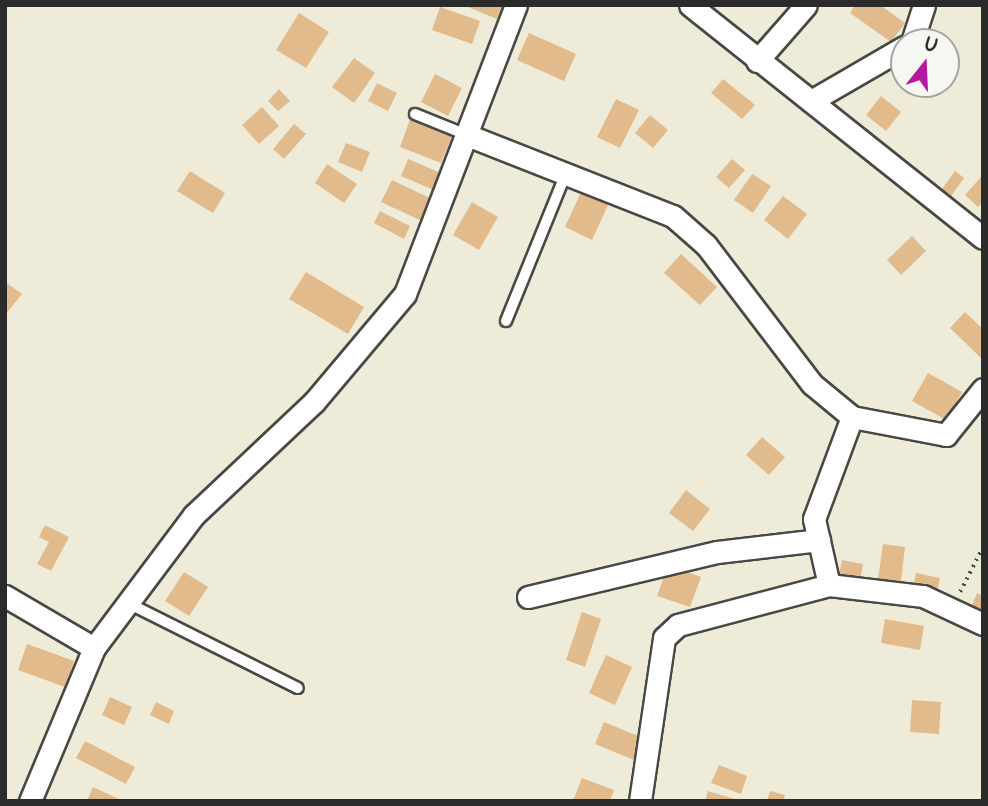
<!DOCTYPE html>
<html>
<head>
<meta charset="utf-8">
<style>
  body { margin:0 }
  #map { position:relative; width:988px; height:806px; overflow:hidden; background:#eeebd8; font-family:Pangolin,sans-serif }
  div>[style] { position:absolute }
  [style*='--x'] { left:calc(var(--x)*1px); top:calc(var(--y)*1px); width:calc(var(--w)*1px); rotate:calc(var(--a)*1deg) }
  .building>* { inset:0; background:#e2bb8d }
  .path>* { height:3.5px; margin-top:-1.75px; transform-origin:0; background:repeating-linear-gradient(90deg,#484845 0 2px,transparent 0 7px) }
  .roads { filter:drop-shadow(2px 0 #484845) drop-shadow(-2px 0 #484845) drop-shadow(0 2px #484845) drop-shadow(0 -2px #484845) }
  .service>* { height:10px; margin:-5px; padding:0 5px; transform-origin:5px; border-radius:5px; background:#fff }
  .minor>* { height:21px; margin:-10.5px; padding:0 10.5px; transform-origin:10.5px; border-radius:10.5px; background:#fff }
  span { translate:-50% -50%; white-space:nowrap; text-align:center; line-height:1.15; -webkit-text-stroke:7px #f6f6f2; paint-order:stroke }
  .frame { position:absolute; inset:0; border:7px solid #2b2b2b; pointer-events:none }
  .north { position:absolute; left:890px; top:28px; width:70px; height:70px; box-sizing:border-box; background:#f6f6f2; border:2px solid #a5a5a2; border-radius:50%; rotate:18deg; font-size:19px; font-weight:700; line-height:28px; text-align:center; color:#2b2b2b }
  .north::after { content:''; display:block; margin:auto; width:24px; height:32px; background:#b5179e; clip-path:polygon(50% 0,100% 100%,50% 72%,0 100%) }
</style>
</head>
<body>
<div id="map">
  <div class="building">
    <i style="clip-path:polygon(463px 5px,503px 5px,497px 19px)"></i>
    <i style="clip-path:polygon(855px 5px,880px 5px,905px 23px,891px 42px,850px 13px)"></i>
    <i style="clip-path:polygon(440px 7px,480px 21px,472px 44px,432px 30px)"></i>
    <i style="clip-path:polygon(299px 13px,329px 32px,306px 68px,276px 50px)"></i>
    <i style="clip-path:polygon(529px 33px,576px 54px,564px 81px,517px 60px)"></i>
    <i style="clip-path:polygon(354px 58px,375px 73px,354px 103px,332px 87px)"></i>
    <i style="clip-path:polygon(435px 74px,462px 88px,448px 116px,421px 102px)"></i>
    <i style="clip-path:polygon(723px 79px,755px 105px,742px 119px,711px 93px)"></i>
    <i style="clip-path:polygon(377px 83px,397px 93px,388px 111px,368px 101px)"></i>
    <i style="clip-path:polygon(279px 89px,290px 101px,278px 111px,268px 101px)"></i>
    <i style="clip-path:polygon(881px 96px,901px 112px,886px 131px,866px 115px)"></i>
    <i style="clip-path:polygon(616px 99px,639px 110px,620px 148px,597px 137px)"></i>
    <i style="clip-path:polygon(262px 107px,279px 126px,259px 144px,242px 125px)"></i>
    <i style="clip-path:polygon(650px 115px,668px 130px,653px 148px,635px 133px)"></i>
    <i style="clip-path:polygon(411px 117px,453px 133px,441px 163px,400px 147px)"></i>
    <i style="clip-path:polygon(294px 124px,306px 134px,284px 159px,273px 149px)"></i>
    <i style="clip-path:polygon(346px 143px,370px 152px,362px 172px,338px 162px)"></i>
    <i style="clip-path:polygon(408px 159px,443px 174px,436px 191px,401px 176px)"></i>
    <i style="clip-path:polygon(732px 159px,745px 170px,729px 188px,716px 177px)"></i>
    <i style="clip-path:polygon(327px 164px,357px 184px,344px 203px,315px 183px)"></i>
    <i style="clip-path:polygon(190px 171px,225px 193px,213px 213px,177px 191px)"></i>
    <i style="clip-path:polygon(955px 171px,964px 178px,951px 196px,942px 189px)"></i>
    <i style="clip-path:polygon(752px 174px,771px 186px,753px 213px,734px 200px)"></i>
    <i style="clip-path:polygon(981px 177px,983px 202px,978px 207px,965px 195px)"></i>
    <i style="clip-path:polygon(392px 180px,432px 199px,422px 221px,381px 202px)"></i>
    <i style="clip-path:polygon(581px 192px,608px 205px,592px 240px,565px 227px)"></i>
    <i style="clip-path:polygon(783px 196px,807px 214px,788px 239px,764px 220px)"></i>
    <i style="clip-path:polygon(472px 202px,498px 217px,479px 250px,453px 235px)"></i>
    <i style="clip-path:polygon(380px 211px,410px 226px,404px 239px,374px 223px)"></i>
    <i style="clip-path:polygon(912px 236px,926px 251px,901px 275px,887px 260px)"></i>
    <i style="clip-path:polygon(681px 254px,717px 287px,700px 305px,664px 273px)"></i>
    <i style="clip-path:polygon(306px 272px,364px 307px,348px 334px,289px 299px)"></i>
    <i style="clip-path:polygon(5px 282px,22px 294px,5px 315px)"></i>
    <i style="clip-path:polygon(965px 312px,983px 329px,983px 360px,950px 328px)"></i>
    <i style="clip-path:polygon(928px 373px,962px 392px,946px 420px,912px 401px)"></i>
    <i style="clip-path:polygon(762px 437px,785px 457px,769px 475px,746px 455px)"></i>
    <i style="clip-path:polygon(686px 490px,710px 509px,693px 531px,669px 513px)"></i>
    <i style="clip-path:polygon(45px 525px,69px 537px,51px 571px,37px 564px,49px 542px,39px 537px)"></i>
    <i style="clip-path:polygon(883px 544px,905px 547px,901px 581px,878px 579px)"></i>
    <i style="clip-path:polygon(842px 560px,863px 564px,860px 582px,838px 579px)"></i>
    <i style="clip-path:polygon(668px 565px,701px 577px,690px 607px,657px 596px)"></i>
    <i style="clip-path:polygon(184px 572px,208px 587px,189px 616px,165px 601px)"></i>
    <i style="clip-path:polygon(916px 573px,940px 578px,937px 592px,913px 587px)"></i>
    <i style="clip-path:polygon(977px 593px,983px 596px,983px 621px,968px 615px)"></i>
    <i style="clip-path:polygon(582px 612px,601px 619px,585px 667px,566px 660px)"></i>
    <i style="clip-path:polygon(885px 619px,924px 626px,920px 650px,881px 643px)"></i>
    <i style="clip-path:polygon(27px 644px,74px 661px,65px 687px,18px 670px)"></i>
    <i style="clip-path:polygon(606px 655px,632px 667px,615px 705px,589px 693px)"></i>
    <i style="clip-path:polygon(110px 697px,132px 707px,124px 725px,102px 715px)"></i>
    <i style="clip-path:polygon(912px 700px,941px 702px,939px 734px,910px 732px)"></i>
    <i style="clip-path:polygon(156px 702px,174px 711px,169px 724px,150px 715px)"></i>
    <i style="clip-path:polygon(604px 722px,643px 738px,634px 760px,595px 744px)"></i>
    <i style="clip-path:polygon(85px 741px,135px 767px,126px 784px,76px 758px)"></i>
    <i style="clip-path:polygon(719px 765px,747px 776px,741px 794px,711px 783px)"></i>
    <i style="clip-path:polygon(582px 778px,614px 790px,610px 801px,573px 801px)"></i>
    <i style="clip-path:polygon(93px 787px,123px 801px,87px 801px)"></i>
    <i style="clip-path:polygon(708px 791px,738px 800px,738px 801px,705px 801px)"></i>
    <i style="clip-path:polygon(770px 791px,785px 795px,783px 801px,767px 801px)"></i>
  </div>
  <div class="path">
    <i style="--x:960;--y:592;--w:51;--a:-62.9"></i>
  </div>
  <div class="roads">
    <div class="service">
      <i style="--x:415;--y:114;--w:56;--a:22"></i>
      <i style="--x:506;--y:321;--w:157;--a:-67.9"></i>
      <i style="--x:126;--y:602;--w:192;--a:26.6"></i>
    </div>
    <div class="minor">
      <i style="--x:690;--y:5;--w:374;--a:38.5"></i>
      <i style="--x:912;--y:42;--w:39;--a:-72"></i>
      <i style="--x:757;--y:61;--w:74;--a:-48.8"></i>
      <i style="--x:811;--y:101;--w:108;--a:-30.1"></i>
      <i style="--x:467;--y:135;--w:221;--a:21.5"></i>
      <i style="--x:673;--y:216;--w:44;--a:41.3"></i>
      <i style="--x:706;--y:245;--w:175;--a:52.7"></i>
      <i style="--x:812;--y:384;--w:52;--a:39.5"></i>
      <i style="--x:852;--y:417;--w:96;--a:10.8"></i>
      <i style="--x:946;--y:435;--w:59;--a:-51.2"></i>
      <i style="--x:829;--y:585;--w:68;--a:-102.8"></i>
      <i style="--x:814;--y:519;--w:109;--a:-69.6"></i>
      <i style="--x:5;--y:596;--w:103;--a:30.3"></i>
      <i style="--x:94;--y:648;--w:166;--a:-53.1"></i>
      <i style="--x:194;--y:515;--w:165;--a:-43.3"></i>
      <i style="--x:314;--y:402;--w:141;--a:-49.9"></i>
      <i style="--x:405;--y:294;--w:310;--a:-69"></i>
      <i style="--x:528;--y:597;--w:194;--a:-13.4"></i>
      <i style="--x:717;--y:552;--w:103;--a:-6.7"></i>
      <i style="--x:30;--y:801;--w:166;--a:-67.3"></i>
      <i style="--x:640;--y:801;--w:165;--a:-81.6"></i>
      <i style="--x:664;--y:638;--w:19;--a:-43"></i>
      <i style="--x:678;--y:625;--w:156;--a:-14.8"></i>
      <i style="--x:829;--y:585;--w:95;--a:6.7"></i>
      <i style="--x:923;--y:596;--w:66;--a:25"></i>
    </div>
  </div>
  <div class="frame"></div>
  <div class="north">U</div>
</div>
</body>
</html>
